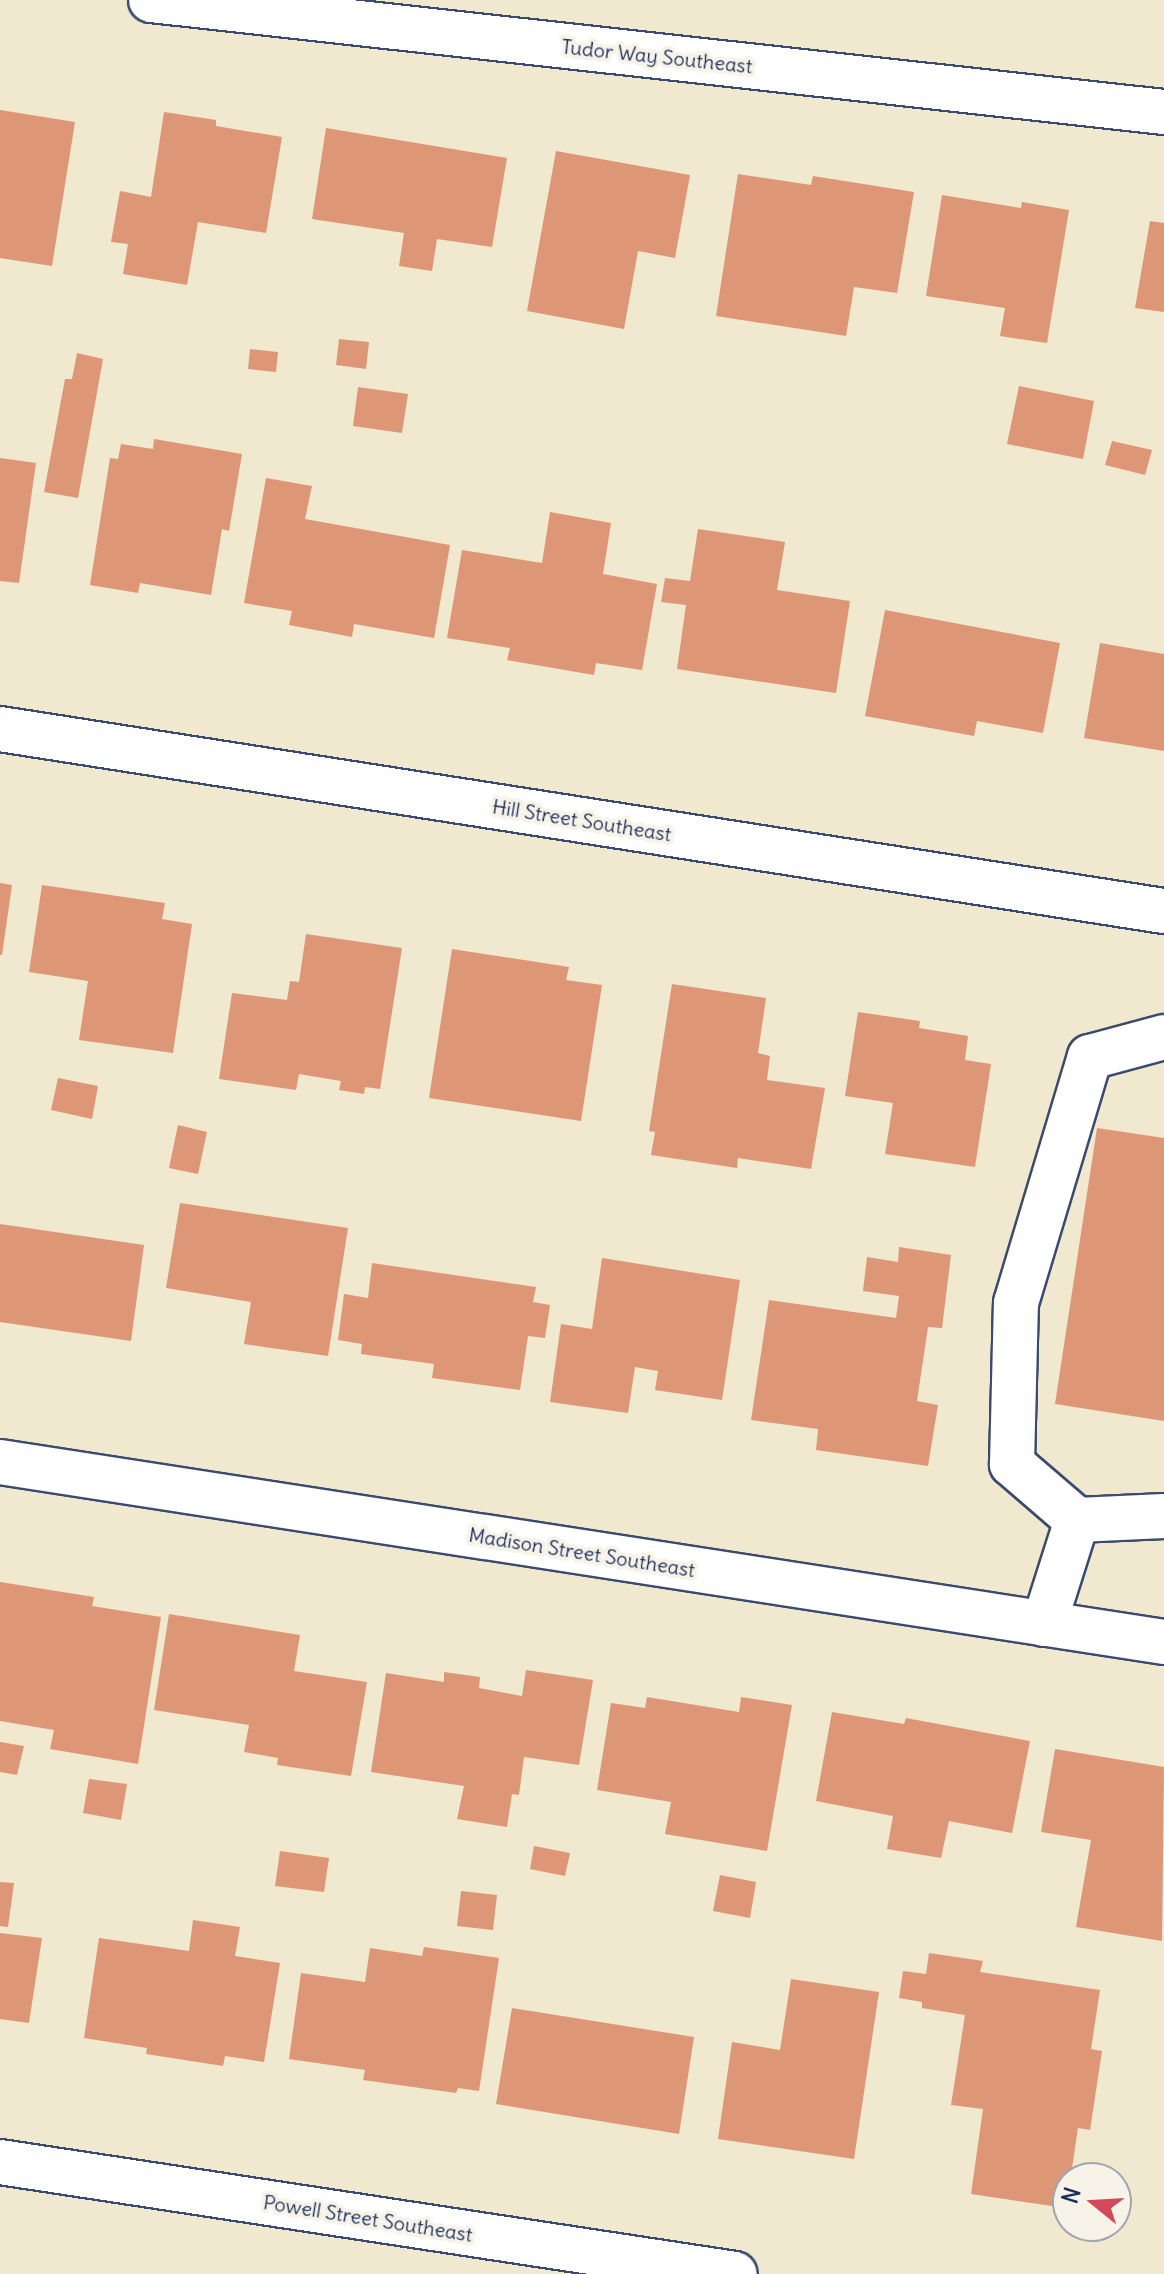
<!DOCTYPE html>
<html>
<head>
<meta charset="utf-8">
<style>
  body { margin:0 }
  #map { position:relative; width:1164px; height:2274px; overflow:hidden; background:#f0e8cf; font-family:Delius,sans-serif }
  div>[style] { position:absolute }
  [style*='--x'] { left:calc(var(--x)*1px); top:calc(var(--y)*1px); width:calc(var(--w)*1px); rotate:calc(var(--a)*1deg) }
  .building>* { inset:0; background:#dd9777 }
  .roads { filter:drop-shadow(2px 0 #3b4b6f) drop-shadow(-2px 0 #3b4b6f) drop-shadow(0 2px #3b4b6f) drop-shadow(0 -2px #3b4b6f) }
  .minor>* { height:44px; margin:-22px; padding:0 22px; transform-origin:22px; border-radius:22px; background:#fff }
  span { translate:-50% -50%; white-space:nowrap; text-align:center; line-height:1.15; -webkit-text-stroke:8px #f7f3e8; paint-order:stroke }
  .street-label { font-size:20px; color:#1b2f5e }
  .north { position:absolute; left:1052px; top:2162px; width:80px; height:80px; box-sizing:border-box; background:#f7f3e8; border:2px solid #9fa5b1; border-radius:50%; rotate:288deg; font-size:22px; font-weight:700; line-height:32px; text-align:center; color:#1b2f5e }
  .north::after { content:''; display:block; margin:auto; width:28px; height:36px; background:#d1495b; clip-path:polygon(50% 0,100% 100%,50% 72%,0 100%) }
</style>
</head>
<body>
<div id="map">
  <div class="building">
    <i style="clip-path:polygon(0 110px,75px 122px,52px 266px,0 258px)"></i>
    <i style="clip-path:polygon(164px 112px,216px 120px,216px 126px,282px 137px,266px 233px,198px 222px,187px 285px,123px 274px,128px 244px,111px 242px,120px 191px,151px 197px)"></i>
    <i style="clip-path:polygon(326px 128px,507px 158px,492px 247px,437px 239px,432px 271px,399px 266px,404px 233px,312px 219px)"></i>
    <i style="clip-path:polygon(556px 151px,690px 175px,675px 258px,638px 251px,624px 329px,527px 311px)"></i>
    <i style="clip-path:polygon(738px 174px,811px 185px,813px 176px,914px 192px,897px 293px,854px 287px,846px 336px,716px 316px)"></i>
    <i style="clip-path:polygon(942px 195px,1021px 208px,1022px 202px,1069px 210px,1047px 343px,1000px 336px,1005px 308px,926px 296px)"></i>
    <i style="clip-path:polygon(1150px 221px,1164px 223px,1164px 312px,1135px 308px)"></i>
    <i style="clip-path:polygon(339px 339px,369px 342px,366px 369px,336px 365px)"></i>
    <i style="clip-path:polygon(250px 349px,278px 352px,276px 372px,248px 369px)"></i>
    <i style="clip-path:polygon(77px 353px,103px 359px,78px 498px,44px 492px,65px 379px,72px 379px)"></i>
    <i style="clip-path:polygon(1019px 386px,1094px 401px,1083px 459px,1007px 444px)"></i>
    <i style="clip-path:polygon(358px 387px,408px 394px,402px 433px,353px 426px)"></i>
    <i style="clip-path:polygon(154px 439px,242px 454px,229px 531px,222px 529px,211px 595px,140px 583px,138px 593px,90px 585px,110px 458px,118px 459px,121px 444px,153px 449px)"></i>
    <i style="clip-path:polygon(1112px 441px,1152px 450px,1145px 475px,1105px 465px)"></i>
    <i style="clip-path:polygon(0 458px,36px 463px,19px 583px,0 581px)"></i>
    <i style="clip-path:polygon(266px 478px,312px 486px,305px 519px,450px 545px,434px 638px,354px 624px,352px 637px,289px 625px,292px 611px,244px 603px)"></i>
    <i style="clip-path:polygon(550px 512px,611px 523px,603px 574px,657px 584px,642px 670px,596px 663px,594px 675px,507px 660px,510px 648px,447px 638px,462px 550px,542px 563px)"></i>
    <i style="clip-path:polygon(698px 529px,785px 542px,777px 590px,850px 601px,836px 693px,677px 669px,686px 605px,661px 602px,665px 578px,690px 581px)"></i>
    <i style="clip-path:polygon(885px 610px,1060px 643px,1043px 733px,977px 721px,974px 736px,865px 716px)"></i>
    <i style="clip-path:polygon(1100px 643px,1164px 654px,1164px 751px,1084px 738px)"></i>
    <i style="clip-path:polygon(0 883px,12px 885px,2px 955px,0 955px)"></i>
    <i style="clip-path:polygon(42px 885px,165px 903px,162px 919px,192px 924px,173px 1053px,79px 1040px,88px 981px,29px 972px)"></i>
    <i style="clip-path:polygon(306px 934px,402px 948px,380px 1089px,365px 1087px,364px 1094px,339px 1090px,341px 1081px,299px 1074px,296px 1090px,219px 1079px,232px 993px,287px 1000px,290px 981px,299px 982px)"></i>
    <i style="clip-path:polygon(452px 949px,569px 967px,566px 980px,602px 985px,581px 1121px,429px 1098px)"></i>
    <i style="clip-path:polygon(672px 984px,766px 998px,758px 1053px,770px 1056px,767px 1080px,825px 1088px,811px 1169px,738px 1158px,737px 1168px,651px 1155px,655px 1132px,649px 1131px)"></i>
    <i style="clip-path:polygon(858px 1012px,920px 1021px,919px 1028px,968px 1036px,965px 1060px,991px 1064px,975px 1167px,885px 1154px,893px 1103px,845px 1096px)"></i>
    <i style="clip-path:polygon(58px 1078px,98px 1086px,92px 1119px,51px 1110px)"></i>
    <i style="clip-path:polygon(178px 1125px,207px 1132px,198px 1174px,169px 1168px)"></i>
    <i style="clip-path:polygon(1097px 1128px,1164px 1138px,1164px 1421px,1055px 1404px)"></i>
    <i style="clip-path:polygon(180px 1203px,348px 1228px,328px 1356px,244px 1344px,251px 1302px,166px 1288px)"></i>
    <i style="clip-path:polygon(0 1224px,144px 1245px,131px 1341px,0 1322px)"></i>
    <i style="clip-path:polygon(899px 1247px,951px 1255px,942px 1328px,928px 1327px,917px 1401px,938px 1405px,928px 1466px,816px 1450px,818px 1429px,751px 1420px,769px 1300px,896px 1318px,899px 1296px,863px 1291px,867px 1257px,898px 1262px)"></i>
    <i style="clip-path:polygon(602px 1258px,740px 1280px,722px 1400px,655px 1390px,658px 1371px,635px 1367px,628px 1413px,550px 1402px,561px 1324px,592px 1329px)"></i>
    <i style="clip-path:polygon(372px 1263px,536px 1287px,533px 1302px,550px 1305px,545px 1338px,528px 1336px,520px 1390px,432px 1378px,434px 1364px,361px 1354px,362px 1344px,338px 1340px,344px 1294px,368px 1298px)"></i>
    <i style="clip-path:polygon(0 1582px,94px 1597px,92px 1606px,161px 1617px,138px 1764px,50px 1749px,54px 1730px,0 1721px)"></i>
    <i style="clip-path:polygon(169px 1614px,300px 1635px,294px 1671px,367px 1682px,351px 1776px,277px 1765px,278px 1758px,244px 1752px,249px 1725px,154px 1710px)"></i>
    <i style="clip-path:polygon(526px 1670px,593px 1680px,579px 1765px,524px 1757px,519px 1795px,512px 1794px,507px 1827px,457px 1819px,464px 1786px,371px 1772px,386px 1673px,444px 1682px,444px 1672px,480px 1677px,479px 1688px,522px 1696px)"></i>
    <i style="clip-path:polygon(647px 1697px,739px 1712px,741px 1697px,792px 1705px,767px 1851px,665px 1834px,671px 1802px,597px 1790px,611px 1703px,645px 1708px)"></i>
    <i style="clip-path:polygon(832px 1712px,904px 1724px,906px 1718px,1030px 1741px,1012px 1833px,949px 1821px,941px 1858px,887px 1849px,893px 1816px,816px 1801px)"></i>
    <i style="clip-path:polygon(0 1742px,24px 1746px,17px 1775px,0 1772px)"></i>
    <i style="clip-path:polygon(1055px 1749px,1164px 1767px,1162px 1941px,1076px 1927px,1091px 1840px,1041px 1832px)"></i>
    <i style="clip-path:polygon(89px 1779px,127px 1784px,121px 1820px,83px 1813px)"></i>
    <i style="clip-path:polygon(534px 1846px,570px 1853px,565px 1876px,530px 1869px)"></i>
    <i style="clip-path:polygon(280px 1851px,329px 1858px,324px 1892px,275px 1886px)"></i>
    <i style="clip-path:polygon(720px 1875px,756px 1882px,750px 1918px,713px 1911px)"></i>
    <i style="clip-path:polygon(0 1882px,14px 1883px,8px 1927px,0 1926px)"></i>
    <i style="clip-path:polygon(461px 1891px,497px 1895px,493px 1930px,457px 1926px)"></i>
    <i style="clip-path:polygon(193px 1920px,240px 1927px,235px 1956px,280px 1963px,264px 2062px,225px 2056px,223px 2066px,146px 2054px,147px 2048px,84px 2038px,99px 1938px,189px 1951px)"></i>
    <i style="clip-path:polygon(0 1933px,42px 1938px,29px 2023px,0 2019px)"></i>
    <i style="clip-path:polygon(424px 1947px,499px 1958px,479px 2091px,458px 2088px,456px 2093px,363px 2080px,365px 2070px,289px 2059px,301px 1973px,365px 1982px,370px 1948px,422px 1956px)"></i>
    <i style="clip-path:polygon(929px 1953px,983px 1961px,980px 1972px,1100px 1990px,1091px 2049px,1102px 2051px,1090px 2130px,1078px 2128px,1066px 2208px,971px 2194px,983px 2109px,951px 2105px,965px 2015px,922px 2008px,922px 2002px,899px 1998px,903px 1971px,926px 1974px)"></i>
    <i style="clip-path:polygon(791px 1979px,879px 1992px,854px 2159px,718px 2139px,732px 2042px,780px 2050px)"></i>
    <i style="clip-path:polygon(512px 2008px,694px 2037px,679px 2134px,496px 2104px)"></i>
  </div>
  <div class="roads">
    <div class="minor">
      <i style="--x:151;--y:0;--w:1019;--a:6.31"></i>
      <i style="--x:0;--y:729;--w:1178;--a:8.89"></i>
      <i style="--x:0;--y:1462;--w:1178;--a:8.79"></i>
      <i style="--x:1077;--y:1520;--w:87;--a:-2.6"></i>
      <i style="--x:1044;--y:1624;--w:109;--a:-72.4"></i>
      <i style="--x:1077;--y:1520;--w:86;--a:-139.3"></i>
      <i style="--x:1012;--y:1464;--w:161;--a:-88.6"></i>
      <i style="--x:1016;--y:1303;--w:257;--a:-73.3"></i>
      <i style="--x:1090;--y:1057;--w:77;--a:-15.1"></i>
      <i style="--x:0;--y:2162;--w:743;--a:8.66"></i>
    </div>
  </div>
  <div class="street-label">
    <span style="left:657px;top:56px;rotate:6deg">Tudor Way Southeast</span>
    <span style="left:582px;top:820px;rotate:9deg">Hill Street Southeast</span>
    <span style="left:582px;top:1552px;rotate:9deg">Madison Street Southeast</span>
    <span style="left:368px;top:2218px;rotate:9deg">Powell Street Southeast</span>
  </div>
  <div class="north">N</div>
</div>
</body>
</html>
